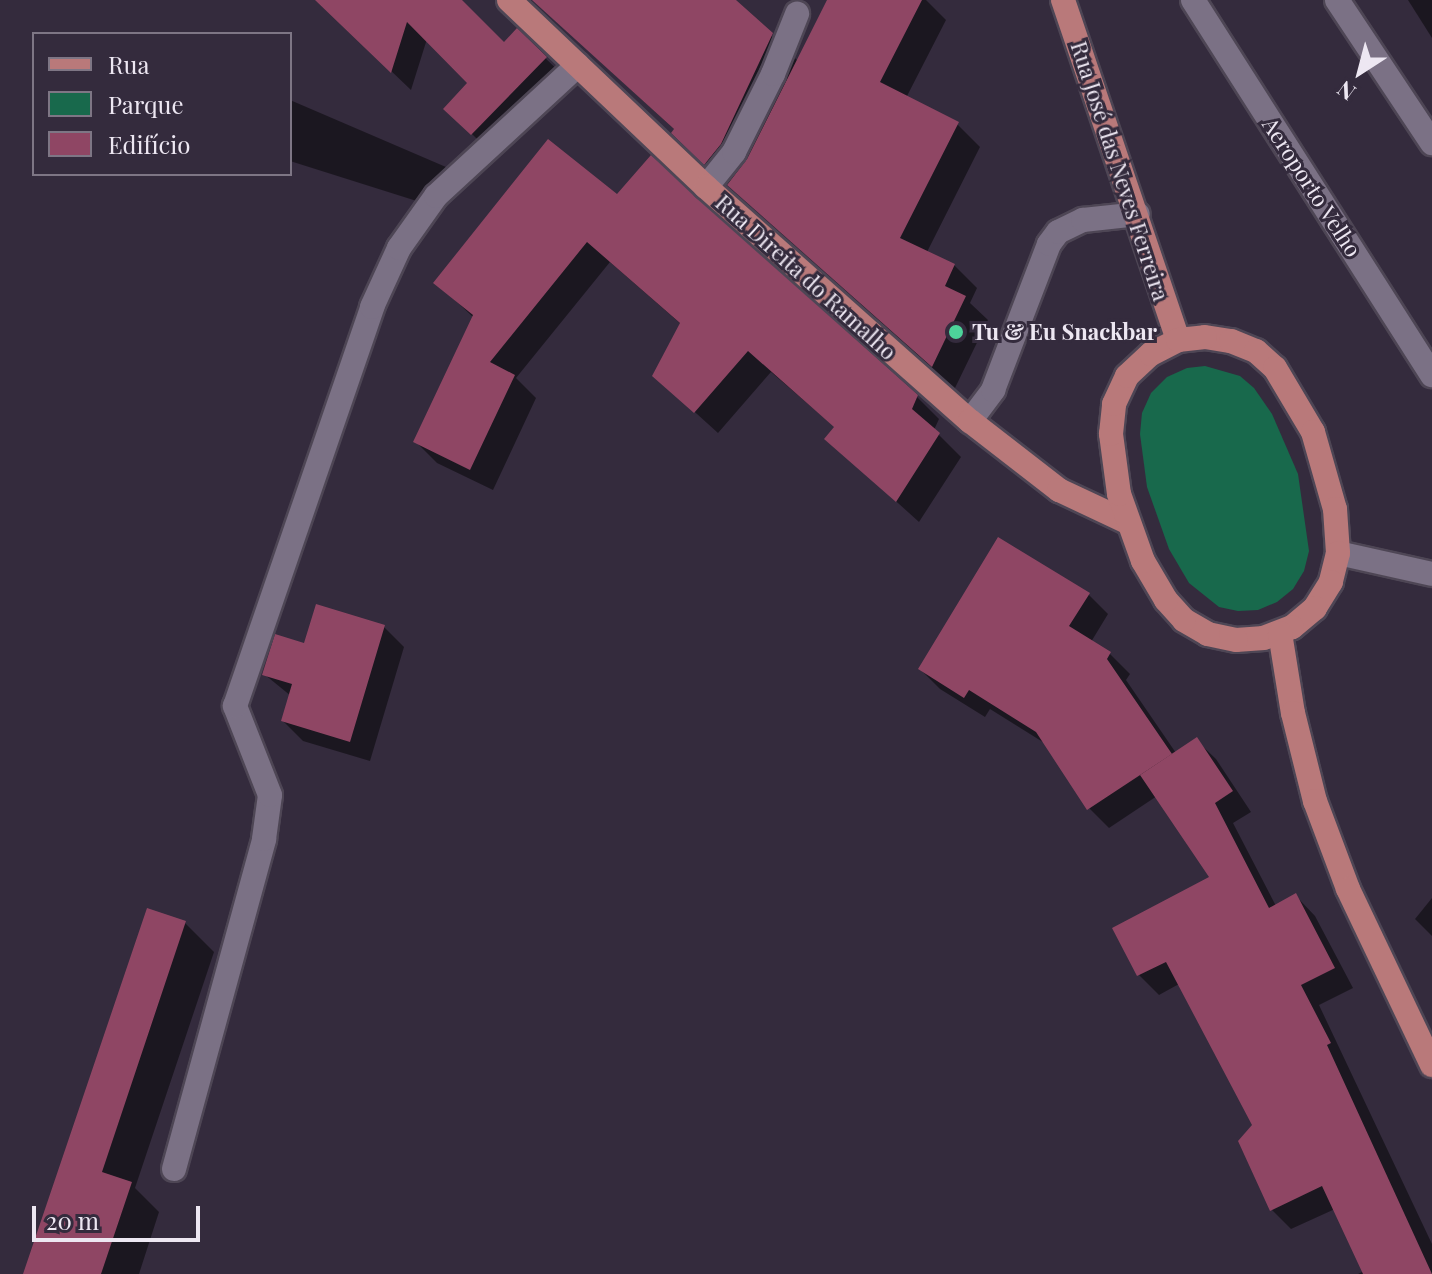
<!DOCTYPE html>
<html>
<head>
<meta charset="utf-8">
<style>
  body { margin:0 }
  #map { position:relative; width:1432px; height:1274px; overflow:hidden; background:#342b3d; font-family:"Playfair Display",serif }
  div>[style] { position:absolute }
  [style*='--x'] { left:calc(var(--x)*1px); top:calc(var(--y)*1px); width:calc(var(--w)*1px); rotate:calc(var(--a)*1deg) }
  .green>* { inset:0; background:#18694c }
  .shadow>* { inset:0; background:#0007 }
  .building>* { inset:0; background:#8f4664 }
  .roads { filter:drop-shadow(2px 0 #4e4655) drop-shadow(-2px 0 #4e4655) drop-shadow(0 2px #4e4655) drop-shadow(0 -2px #4e4655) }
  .lane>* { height:24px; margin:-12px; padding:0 12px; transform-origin:12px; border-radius:12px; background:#7b7185 }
  .street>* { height:24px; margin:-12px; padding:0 12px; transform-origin:12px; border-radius:12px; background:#7b7185 }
  .primary>* { height:24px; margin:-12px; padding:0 12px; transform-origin:12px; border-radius:12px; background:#b9797a }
  .dots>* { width:22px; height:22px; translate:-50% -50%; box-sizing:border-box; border:4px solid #342b3d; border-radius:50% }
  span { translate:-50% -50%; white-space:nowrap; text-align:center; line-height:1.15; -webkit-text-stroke:6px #342b3d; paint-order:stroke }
  .street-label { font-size:22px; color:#ede7f2 }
  .poi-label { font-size:22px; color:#ede7f2; font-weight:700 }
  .left { translate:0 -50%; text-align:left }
  .legend { position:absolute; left:32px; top:32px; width:260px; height:144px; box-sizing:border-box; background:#342b3d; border:2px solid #7e7685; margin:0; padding:10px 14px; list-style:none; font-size:24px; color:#ede7f2 }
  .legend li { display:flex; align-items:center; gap:16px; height:40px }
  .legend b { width:40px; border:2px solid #7e7685 }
  .north { position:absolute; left:1320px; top:32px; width:80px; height:80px; -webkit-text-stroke:6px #342b3d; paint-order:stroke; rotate:216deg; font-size:22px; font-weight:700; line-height:32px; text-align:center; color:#ede7f2 }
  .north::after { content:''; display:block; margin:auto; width:28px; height:36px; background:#ede7f2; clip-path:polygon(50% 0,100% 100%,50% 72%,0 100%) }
  .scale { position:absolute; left:32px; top:1206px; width:168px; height:36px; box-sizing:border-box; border:4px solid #ede7f2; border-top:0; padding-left:10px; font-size:24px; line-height:28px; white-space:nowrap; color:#ede7f2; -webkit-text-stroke:6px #342b3d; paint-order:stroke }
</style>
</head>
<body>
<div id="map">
  <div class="green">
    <i style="clip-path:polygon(1205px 366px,1240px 376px,1254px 388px,1272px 414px,1298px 474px,1309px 551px,1304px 571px,1293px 589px,1277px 602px,1258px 610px,1238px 611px,1219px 607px,1189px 583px,1169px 549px,1147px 487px,1140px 434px,1142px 413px,1151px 393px,1167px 377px,1187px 368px)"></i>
  </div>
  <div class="shadow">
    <i style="clip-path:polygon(317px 0,459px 0,504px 45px,517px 31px,566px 78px,492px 154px,466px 128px,470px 82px,427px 39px,411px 90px)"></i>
    <i style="clip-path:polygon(545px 0,733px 0,799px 62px,830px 0,926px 0,946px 20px,906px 98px,957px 124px,980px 147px,927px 252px,954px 265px,977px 288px,970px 303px,988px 320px,955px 388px,731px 188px,675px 130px,540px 6px)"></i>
    <i style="clip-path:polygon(1408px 0,1432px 0,1432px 38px)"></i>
    <i style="clip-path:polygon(290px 100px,446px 167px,466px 186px,442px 209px,290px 161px)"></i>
    <i style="clip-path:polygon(617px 197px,917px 397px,939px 419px,934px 430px,961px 457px,919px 522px,826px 438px,836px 428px,771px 372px,718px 433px,655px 376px,682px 325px,610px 262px,516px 378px,536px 398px,493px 490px,437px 463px,415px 441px,474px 318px,436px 282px)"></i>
    <i style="clip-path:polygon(1088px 594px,1108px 614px,1091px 642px,1110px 654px,1130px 674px,1126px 680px,1176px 753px,1196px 740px,1216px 759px,1251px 812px,1233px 823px,1276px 906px,1296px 896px,1315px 916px,1353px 988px,1319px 1005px,1432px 1244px,1432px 1274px,1358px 1274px,1364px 1271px,1335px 1209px,1291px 1229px,1271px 1209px,1254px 1126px,1179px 984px,1159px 995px,1139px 975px,1212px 878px,1157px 796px,1109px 828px,1089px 808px,1046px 744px,990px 709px,985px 717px,940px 689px,920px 669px)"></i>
    <i style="clip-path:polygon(384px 627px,404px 647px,370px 761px,303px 741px,283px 721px,291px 696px,264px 674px)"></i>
    <i style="clip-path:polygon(1432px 898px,1432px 936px,1415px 919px)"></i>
    <i style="clip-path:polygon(185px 923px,214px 952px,135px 1188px,159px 1212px,139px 1274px,25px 1274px)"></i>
  </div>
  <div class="building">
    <i style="clip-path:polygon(315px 0,462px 0,504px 42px,517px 28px,547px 57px,471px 135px,443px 109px,467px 83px,407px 22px,391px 73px)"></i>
    <i style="clip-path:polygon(532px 0,736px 0,773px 33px,721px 144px,704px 165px,671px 133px,674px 129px)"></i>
    <i style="clip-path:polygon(827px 0,922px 0,880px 82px,959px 122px,900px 238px,955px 264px,945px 286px,966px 296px,932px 367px,727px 185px,747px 159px)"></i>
    <i style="clip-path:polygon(548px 139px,617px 194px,651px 155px,918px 395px,912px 409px,940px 433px,896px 502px,824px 439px,834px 427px,748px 351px,694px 413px,652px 376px,680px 323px,587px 242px,490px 362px,515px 375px,470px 470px,413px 442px,473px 315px,433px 283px)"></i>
    <i style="clip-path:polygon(998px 537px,1090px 593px,1069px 626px,1111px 652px,1107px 659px,1172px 754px,1087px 810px,1036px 732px,969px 690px,964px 698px,918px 669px)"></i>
    <i style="clip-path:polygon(316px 604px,385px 625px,350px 742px,281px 721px,292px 684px,262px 675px,275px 634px,304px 643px)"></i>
    <i style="clip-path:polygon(1197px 737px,1233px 791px,1215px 803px,1269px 908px,1296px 893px,1335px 968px,1301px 985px,1331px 1043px,1327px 1045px,1432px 1274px,1363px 1274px,1322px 1186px,1270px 1211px,1238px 1141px,1252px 1125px,1166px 962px,1137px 976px,1112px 928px,1209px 877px,1140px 775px)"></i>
    <i style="clip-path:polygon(147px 908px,186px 921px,102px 1172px,132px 1182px,101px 1274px,23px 1274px)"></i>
  </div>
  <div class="roads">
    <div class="lane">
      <i style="--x:1193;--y:0;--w:445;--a:57.5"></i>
      <i style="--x:1337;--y:0;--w:172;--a:56.4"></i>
      <i style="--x:970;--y:421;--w:39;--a:-53"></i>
      <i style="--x:993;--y:390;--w:156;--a:-69"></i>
      <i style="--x:1049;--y:244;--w:15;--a:-53"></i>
      <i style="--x:1058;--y:232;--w:28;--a:-26"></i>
      <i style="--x:1083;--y:220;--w:55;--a:-6.2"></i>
      <i style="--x:1338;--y:553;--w:96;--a:12.6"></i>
    </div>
    <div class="street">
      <i style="--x:706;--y:187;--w:45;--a:-51.3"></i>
      <i style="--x:734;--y:152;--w:87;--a:-63.4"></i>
      <i style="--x:773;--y:74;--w:65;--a:-68.2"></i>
      <i style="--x:174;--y:1169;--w:342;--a:-74.7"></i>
      <i style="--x:264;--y:839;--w:44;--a:-82.2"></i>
      <i style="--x:270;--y:795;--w:96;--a:-111.5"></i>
      <i style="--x:235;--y:706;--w:422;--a:-71"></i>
      <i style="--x:372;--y:307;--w:65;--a:-65.4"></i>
      <i style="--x:399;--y:248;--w:64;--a:-54.6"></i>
      <i style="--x:436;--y:196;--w:193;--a:-42.7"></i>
    </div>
    <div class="primary">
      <i style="--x:509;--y:0;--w:272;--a:43.5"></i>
      <i style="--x:706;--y:187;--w:353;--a:41.6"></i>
      <i style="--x:970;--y:421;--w:113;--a:37.8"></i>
      <i style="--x:1059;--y:490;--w:75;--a:25.2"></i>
      <i style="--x:1063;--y:0;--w:359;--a:71.3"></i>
      <i style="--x:1205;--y:337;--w:26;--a:9"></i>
      <i style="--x:1231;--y:341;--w:27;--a:22"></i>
      <i style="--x:1256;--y:351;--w:25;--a:42"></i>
      <i style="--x:1275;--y:368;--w:74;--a:59.3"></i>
      <i style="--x:1313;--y:432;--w:80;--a:74.1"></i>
      <i style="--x:1335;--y:509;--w:44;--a:86.1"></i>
      <i style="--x:1338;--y:553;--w:30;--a:104"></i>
      <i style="--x:1331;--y:582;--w:31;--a:122"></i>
      <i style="--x:1315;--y:608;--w:30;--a:140"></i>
      <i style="--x:1292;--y:627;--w:30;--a:159"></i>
      <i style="--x:1264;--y:638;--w:28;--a:176"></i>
      <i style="--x:1236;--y:640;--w:29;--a:-168"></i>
      <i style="--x:1208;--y:634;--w:28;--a:-150"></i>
      <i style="--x:1184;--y:620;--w:27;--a:-132"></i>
      <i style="--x:1166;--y:600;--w:45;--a:-120.5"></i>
      <i style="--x:1143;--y:561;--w:71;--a:-109.7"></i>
      <i style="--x:1119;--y:494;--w:61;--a:-97.6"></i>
      <i style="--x:1111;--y:434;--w:30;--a:-84"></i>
      <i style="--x:1114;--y:404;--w:31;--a:-65"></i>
      <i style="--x:1127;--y:376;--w:33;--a:-43"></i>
      <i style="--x:1151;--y:354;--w:30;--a:-27"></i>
      <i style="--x:1178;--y:340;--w:27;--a:-6"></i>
      <i style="--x:1280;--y:633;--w:81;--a:80.8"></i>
      <i style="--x:1293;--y:713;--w:91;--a:76"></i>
      <i style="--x:1315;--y:801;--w:94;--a:69.4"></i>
      <i style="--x:1348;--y:889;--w:195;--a:64.5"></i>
    </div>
  </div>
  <div class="dots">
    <i style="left:956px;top:332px;background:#4dd39a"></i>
  </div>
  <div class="street-label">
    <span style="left:1120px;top:171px;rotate:72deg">Rua José das Neves Ferreira</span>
    <span style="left:1312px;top:187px;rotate:57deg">Aeroporto Velho</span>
    <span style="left:806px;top:277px;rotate:42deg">Rua Direita do Ramalho</span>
  </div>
  <div class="poi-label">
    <span class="left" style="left:972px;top:332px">Tu &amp; Eu Snackbar</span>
  </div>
  <ul class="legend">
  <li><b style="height:10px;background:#b9797a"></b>Rua</li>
  <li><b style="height:22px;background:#18694c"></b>Parque</li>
  <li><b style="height:22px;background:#8f4664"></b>Edifício</li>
  </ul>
  <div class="north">N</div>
  <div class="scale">20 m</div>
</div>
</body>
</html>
